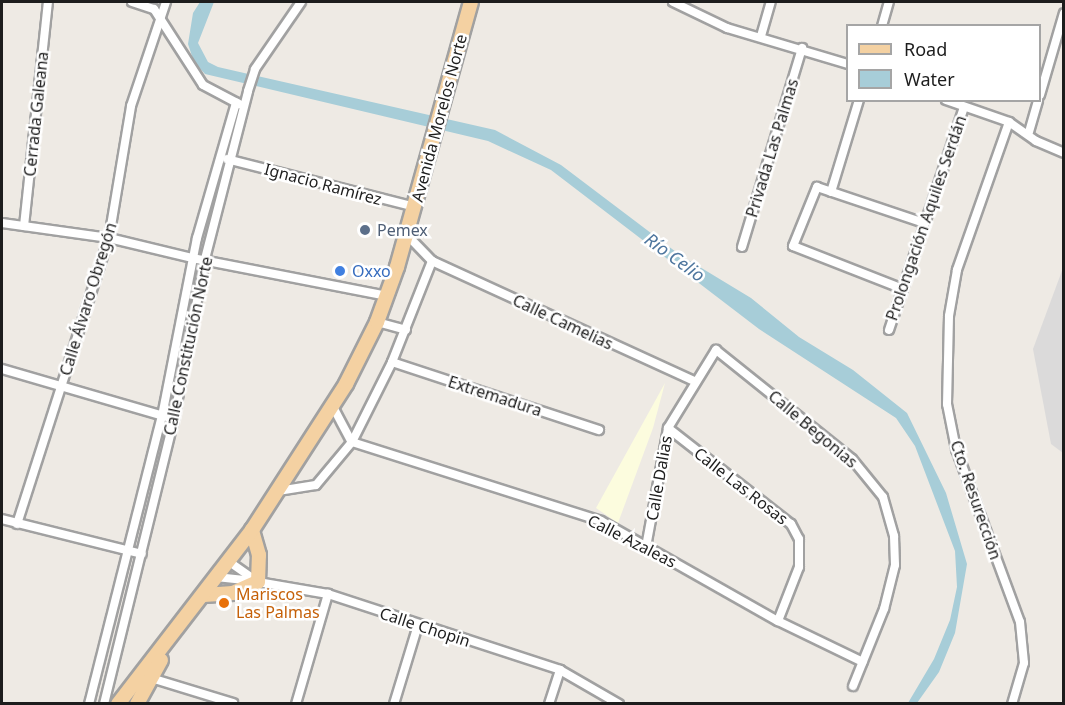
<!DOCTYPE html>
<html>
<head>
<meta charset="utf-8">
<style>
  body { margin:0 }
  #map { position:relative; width:1065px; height:705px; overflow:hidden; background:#eeeae4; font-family:"Noto Sans",sans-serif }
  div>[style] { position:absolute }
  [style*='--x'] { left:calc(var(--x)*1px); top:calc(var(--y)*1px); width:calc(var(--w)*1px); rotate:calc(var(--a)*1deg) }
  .residential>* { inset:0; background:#dbdada }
  .education>* { inset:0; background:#fcfcde }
  .water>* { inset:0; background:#a7cdd8 }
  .roads { filter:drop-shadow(2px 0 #a1a1a1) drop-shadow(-2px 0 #a1a1a1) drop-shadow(0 2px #a1a1a1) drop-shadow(0 -2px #a1a1a1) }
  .street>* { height:8px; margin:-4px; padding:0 4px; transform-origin:4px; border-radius:4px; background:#fff }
  .primary>* { height:14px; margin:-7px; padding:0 7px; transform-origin:7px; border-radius:7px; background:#f4d1a2 }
  .dots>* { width:16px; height:16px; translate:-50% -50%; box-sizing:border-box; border:3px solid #fff; border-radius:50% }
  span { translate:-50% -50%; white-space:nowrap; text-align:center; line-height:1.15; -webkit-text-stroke:5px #fff; paint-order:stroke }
  .street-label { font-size:16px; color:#1d1d1d }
  .service-label { font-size:16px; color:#4e5e75 }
  .left { translate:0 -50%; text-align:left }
  .shop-label { font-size:16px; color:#366cbe }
  .food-label { font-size:16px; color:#c56008 }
  .water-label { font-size:18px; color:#4e769e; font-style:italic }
  .frame { position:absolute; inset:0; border:3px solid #1d1d1d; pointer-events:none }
  .legend { position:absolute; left:846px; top:24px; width:195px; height:78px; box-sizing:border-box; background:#fff; border:2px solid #a5a5a5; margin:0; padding:8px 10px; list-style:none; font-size:18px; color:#1d1d1d }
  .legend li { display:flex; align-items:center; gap:12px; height:30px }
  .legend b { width:30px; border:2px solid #a5a5a5 }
</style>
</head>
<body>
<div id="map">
  <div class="residential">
    <i style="clip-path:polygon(1063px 268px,1064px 453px,1063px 453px,1051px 444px,1033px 349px)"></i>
  </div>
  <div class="education">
    <i style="clip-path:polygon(665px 383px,653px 428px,618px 523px,596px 508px)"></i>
  </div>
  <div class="water">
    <i style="clip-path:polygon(200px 2px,214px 2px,198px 43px,208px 62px,218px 67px,495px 130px,561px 165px,680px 255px,751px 298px,799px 337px,853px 370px,907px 413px,946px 493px,967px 564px,955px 633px,939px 672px,917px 703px,908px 703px,934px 659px,950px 620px,957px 587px,955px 551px,915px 446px,896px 418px,759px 329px,551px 170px,488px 141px,205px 74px,194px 62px,188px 44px,193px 13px)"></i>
  </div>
  <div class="roads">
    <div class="street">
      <i style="--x:132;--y:2;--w:23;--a:18"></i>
      <i style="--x:154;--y:9;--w:90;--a:57.2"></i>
      <i style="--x:203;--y:85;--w:41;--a:27.8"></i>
      <i style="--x:673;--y:2;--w:60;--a:25.7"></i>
      <i style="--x:727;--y:28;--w:126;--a:16.6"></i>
      <i style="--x:882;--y:26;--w:25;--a:-74"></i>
      <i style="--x:761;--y:36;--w:35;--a:-74"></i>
      <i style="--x:1040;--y:95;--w:85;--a:-73.7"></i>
      <i style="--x:946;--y:100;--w:67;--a:19.2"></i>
      <i style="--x:1009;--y:122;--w:33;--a:35"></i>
      <i style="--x:1036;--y:141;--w:30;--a:23"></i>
      <i style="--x:1009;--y:122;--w:157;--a:109.4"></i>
      <i style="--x:957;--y:270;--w:47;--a:99.9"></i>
      <i style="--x:949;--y:316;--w:88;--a:91.3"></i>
      <i style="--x:947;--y:404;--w:46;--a:78.7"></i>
      <i style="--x:956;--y:449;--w:184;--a:69.7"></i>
      <i style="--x:1020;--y:622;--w:41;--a:84.4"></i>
      <i style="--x:1024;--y:663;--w:43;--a:106.3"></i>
      <i style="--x:1029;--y:132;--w:33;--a:-74"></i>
      <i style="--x:227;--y:159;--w:194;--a:14.3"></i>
      <i style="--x:831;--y:192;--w:96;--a:-73.1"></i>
      <i style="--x:2;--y:223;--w:108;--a:8"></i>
      <i style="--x:109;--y:238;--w:85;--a:13.5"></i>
      <i style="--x:192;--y:258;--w:199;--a:11"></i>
      <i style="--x:24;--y:226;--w:225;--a:-83.9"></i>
      <i style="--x:407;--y:235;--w:36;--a:46"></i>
      <i style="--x:432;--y:261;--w:288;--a:24.6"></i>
      <i style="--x:742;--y:247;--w:208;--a:-73.2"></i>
      <i style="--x:903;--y:289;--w:118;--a:-158.6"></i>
      <i style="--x:793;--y:246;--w:64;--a:-67.9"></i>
      <i style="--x:817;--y:187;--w:113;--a:18.6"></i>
      <i style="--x:377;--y:322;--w:30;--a:15"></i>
      <i style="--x:889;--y:330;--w:235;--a:-71.4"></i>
      <i style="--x:392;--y:362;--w:218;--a:18.2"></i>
      <i style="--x:2;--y:369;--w:179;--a:16.2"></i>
      <i style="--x:333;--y:407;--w:40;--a:62"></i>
      <i style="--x:668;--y:428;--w:156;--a:38"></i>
      <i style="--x:791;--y:524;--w:17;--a:62"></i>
      <i style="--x:799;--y:539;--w:28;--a:90"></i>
      <i style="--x:799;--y:567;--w:58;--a:111.3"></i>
      <i style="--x:352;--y:442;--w:261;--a:17.6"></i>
      <i style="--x:601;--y:521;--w:203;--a:29.5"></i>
      <i style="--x:778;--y:621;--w:94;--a:25.8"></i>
      <i style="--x:278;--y:491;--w:38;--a:-9"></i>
      <i style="--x:316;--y:485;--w:56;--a:-50.1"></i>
      <i style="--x:352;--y:442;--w:89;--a:-63.4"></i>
      <i style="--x:392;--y:362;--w:109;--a:-68.4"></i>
      <i style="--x:2;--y:519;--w:144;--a:14"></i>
      <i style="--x:17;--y:524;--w:300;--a:-72.2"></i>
      <i style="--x:109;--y:238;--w:134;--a:-80.5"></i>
      <i style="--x:131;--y:106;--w:110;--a:-71.4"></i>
      <i style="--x:646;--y:547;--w:121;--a:-79.5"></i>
      <i style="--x:668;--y:428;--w:92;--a:-58.4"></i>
      <i style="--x:716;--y:350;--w:174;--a:38.7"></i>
      <i style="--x:852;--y:459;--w:49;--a:50.8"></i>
      <i style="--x:883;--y:497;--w:41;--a:74.2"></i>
      <i style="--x:894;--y:536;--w:29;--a:88"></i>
      <i style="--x:895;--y:565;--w:45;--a:104"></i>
      <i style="--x:884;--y:609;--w:83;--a:111.9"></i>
      <i style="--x:228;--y:561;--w:37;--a:35"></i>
      <i style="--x:258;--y:582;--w:71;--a:9.7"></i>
      <i style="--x:328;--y:594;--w:244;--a:18.1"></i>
      <i style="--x:560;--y:670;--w:68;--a:30"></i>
      <i style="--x:216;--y:577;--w:38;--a:6"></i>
      <i style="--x:151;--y:678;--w:86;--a:17"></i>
      <i style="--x:89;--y:704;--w:297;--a:-75.8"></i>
      <i style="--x:162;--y:416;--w:181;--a:-78.9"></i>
      <i style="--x:197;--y:238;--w:141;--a:-73.9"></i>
      <i style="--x:104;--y:704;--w:293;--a:-76.2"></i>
      <i style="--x:174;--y:419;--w:163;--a:-79"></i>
      <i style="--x:205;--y:259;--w:173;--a:-75.6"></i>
      <i style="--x:248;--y:91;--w:23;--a:-72"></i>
      <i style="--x:255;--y:69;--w:81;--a:-55.5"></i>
      <i style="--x:296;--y:704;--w:115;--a:-73.8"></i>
      <i style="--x:394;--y:704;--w:83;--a:-73.1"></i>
      <i style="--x:549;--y:704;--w:36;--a:-72"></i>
    </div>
    <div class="primary">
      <i style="--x:204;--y:595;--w:29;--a:-4"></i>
      <i style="--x:233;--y:593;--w:27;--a:-24"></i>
      <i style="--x:258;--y:582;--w:27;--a:-88"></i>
      <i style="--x:259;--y:555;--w:26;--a:-106"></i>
      <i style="--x:118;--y:704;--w:220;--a:-52.4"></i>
      <i style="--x:252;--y:530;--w:174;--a:-57.2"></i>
      <i style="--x:346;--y:384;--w:69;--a:-63.4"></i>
      <i style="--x:377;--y:322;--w:59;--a:-70"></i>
      <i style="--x:397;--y:267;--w:275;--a:-74.4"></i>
      <i style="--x:137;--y:704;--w:50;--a:-61.4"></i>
    </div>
  </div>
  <div class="dots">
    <i style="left:365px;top:230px;background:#5c6f8a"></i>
    <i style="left:340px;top:271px;background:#3f7fe0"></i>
    <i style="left:224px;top:603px;background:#e8710a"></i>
  </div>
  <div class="street-label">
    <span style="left:36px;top:114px;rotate:-84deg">Cerrada Galeana</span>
    <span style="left:439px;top:118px;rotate:-75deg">Avenida Morelos Norte</span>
    <span style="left:772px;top:148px;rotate:-73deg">Privada Las Palmas</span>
    <span style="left:323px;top:184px;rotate:15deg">Ignacio Ramírez</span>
    <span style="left:926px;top:218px;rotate:-71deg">Prolongación Aquiles Serdán</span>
    <span style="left:88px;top:299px;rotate:-73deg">Calle Álvaro Obregón</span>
    <span style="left:563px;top:322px;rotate:25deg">Calle Camelias</span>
    <span style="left:188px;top:346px;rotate:-78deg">Calle Constitución Norte</span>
    <span style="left:495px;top:396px;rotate:18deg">Extremadura</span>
    <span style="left:813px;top:429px;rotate:40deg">Calle Begonias</span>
    <span style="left:659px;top:478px;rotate:-80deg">Calle Dalias</span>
    <span style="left:741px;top:486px;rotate:38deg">Calle Las Rosas</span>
    <span style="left:976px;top:500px;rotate:71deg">Cto. Resurección</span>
    <span style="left:632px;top:541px;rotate:27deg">Calle Azaleas</span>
    <span style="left:425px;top:627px;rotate:18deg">Calle Chopin</span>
  </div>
  <div class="service-label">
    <span class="left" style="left:377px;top:230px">Pemex</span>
  </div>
  <div class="shop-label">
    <span class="left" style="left:352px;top:271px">Oxxo</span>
  </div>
  <div class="food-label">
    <span class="left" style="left:236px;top:603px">Mariscos<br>Las Palmas</span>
  </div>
  <div class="water-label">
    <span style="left:675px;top:257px;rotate:36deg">Río Celio</span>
  </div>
  <div class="frame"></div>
  <ul class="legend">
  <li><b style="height:8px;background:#f4d1a2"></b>Road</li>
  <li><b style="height:16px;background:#a7cdd8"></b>Water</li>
  </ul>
</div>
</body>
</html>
